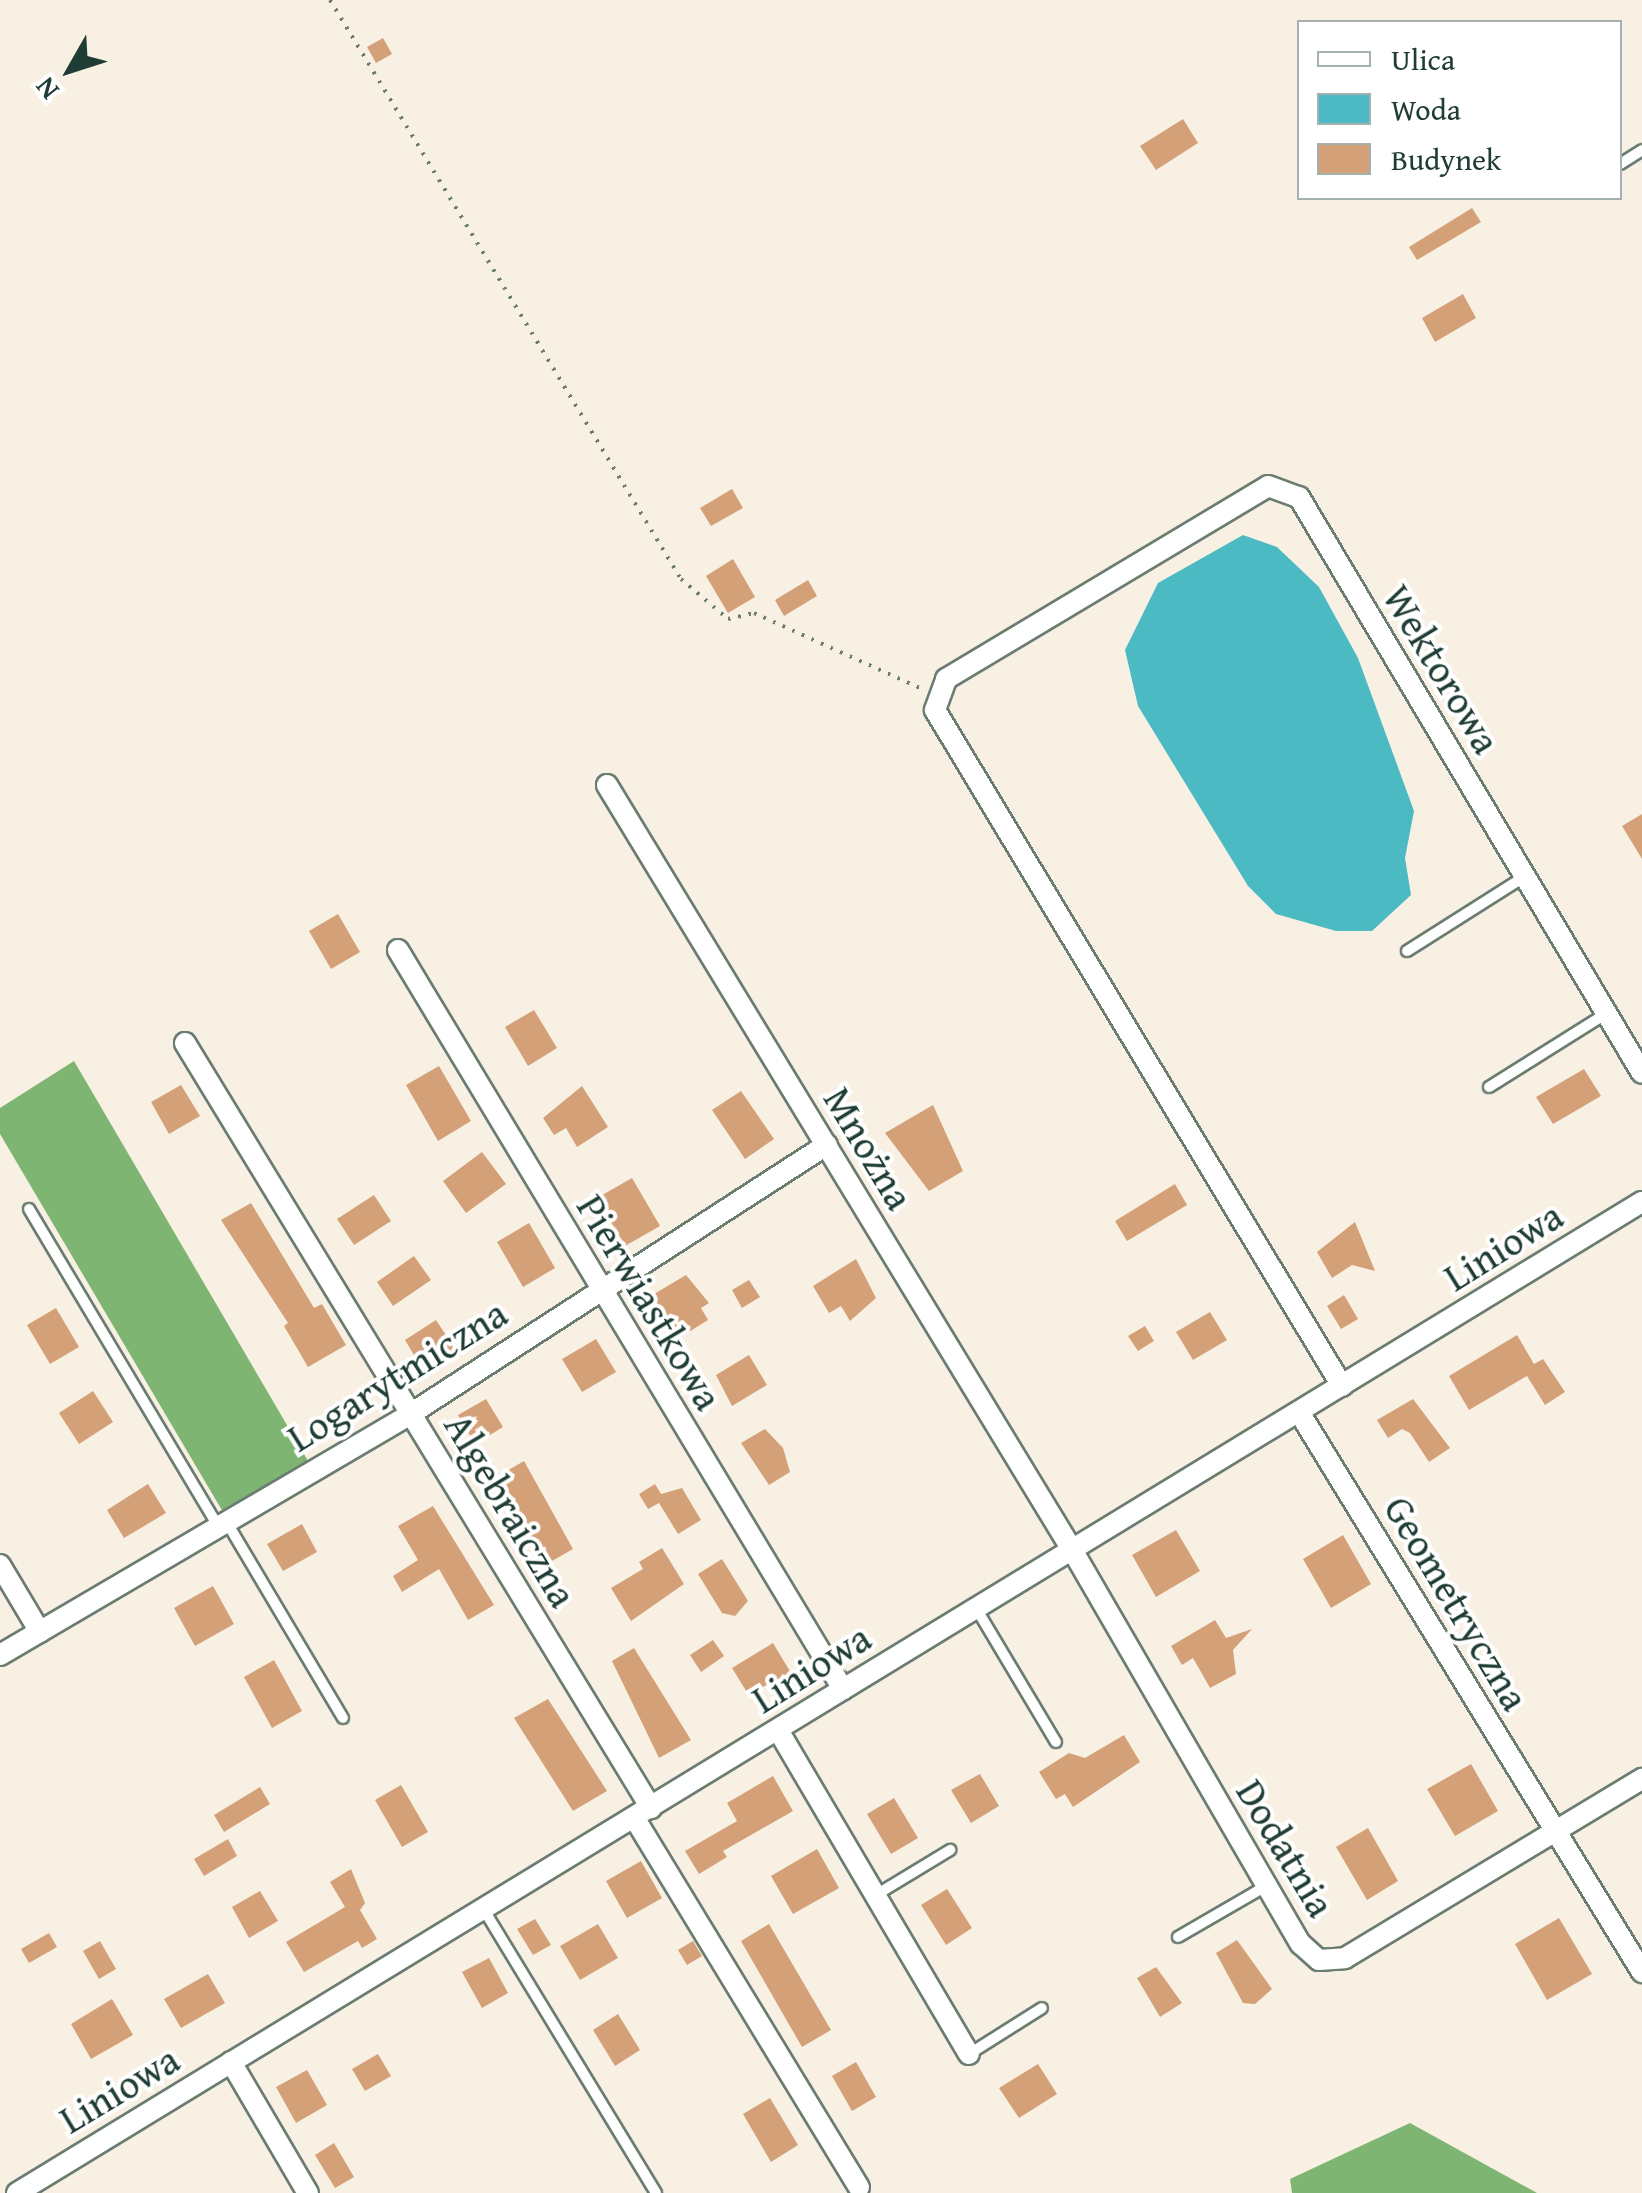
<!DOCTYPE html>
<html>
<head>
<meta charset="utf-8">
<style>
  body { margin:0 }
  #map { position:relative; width:1642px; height:2193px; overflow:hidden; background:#f8f1e3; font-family:"Gentium Book Plus",serif }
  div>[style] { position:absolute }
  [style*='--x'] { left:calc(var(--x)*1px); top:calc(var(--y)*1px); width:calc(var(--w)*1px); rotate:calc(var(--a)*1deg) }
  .forest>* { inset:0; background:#7eb572 }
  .water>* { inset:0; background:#4cbac3 }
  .building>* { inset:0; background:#d4a078 }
  .path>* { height:4px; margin-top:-2px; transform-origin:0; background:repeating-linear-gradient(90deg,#6b7c71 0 2.5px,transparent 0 10.5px) }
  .roads { filter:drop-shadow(2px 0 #6b7c71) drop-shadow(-2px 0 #6b7c71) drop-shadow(0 2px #6b7c71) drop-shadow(0 -2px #6b7c71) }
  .lane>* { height:10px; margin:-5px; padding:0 5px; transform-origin:5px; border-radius:5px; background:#fff }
  .street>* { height:20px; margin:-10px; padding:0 10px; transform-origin:10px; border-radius:10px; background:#fff }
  span { translate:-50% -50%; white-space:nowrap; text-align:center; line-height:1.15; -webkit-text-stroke:8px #fff; paint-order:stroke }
  .street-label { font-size:40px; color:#1f3d34 }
  .legend { position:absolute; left:1297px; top:20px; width:325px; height:180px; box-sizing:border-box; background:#fff; border:2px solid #a5b1ae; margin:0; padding:12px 18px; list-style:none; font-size:30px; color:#1f3d34 }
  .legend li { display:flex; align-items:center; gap:20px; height:50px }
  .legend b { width:50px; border:2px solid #a5b1ae }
  .north { position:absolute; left:20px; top:20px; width:100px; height:100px; -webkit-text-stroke:8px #fff; paint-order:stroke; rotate:231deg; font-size:28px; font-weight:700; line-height:40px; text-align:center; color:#1f3d34 }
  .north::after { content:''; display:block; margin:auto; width:35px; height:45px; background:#1f3d34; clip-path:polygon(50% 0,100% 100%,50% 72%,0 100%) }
</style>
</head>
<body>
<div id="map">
  <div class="forest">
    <i style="clip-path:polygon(74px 1061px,308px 1461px,223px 1512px,0 1134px,0 1108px)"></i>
    <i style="clip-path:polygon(1410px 2123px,1528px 2188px,1537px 2193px,1292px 2193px,1290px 2179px)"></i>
  </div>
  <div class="water">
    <i style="clip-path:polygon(1243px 535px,1277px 547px,1319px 587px,1358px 658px,1414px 811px,1405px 858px,1411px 895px,1372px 931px,1336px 931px,1276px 914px,1248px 886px,1138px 706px,1125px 650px,1158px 583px)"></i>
  </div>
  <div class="building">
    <i style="clip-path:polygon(383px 38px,392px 54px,376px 63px,367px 47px)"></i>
    <i style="clip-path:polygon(1183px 119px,1198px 143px,1156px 170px,1140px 146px)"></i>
    <i style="clip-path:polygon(1472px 208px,1481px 222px,1417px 260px,1409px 247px)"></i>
    <i style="clip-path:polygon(1463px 294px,1476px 318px,1435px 342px,1422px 318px)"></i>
    <i style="clip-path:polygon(732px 489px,743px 508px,711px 526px,700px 508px)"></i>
    <i style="clip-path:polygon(733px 559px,755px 597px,728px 613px,706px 576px)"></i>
    <i style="clip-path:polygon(808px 580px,817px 596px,784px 616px,775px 600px)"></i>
    <i style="clip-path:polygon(1642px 814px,1642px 859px,1622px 826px)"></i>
    <i style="clip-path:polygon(338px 914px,360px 952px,331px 969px,309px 931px)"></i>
    <i style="clip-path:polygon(534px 1010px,557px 1048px,528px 1066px,505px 1027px)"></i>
    <i style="clip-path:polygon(439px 1066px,471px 1121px,438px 1141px,406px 1085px)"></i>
    <i style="clip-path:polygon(1584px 1069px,1601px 1096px,1553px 1124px,1536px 1097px)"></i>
    <i style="clip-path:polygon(181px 1085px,200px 1116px,169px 1134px,151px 1102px)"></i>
    <i style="clip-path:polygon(582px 1086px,608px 1127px,577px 1147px,566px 1128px,554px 1135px,543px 1118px)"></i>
    <i style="clip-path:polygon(741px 1091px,774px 1139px,745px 1159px,712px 1110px)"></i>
    <i style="clip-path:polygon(933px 1105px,963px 1171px,929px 1191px,885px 1133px)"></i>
    <i style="clip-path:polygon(482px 1152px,506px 1184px,466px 1213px,443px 1181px)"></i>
    <i style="clip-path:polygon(632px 1178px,660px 1226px,625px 1246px,597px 1198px)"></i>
    <i style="clip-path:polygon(1175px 1184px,1187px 1205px,1127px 1241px,1115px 1221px)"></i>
    <i style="clip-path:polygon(374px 1195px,391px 1221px,354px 1245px,337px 1219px)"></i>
    <i style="clip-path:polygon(251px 1203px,314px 1308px,322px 1304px,346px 1345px,308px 1367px,284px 1326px,288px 1323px,221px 1220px)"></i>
    <i style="clip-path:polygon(1355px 1222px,1375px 1271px,1352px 1265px,1332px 1278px,1317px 1252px)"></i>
    <i style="clip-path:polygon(529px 1223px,555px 1268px,523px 1287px,497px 1242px)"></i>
    <i style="clip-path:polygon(414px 1256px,431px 1280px,393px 1306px,377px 1282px)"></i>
    <i style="clip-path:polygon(856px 1259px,876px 1298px,850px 1321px,841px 1306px,829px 1313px,813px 1286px)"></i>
    <i style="clip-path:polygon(686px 1275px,709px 1303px,701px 1308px,708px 1320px,676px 1340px,649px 1297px)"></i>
    <i style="clip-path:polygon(749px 1280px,760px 1297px,742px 1308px,732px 1290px)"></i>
    <i style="clip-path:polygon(1344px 1295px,1358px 1319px,1341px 1329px,1327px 1306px)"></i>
    <i style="clip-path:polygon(56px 1308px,79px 1347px,50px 1364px,27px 1325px)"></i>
    <i style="clip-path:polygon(1210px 1312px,1227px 1340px,1193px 1360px,1176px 1332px)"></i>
    <i style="clip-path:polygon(436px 1320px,455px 1349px,423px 1370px,405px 1340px)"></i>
    <i style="clip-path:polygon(1145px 1326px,1154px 1341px,1138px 1351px,1128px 1336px)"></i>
    <i style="clip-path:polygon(1517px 1335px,1534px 1364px,1543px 1359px,1565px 1392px,1545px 1405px,1527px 1376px,1469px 1410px,1449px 1376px)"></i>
    <i style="clip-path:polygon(596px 1339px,616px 1372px,582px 1392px,562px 1359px)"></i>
    <i style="clip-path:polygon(749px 1355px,767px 1385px,732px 1406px,716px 1375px)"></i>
    <i style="clip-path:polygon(93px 1391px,113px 1422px,79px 1444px,59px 1413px)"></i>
    <i style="clip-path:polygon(486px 1399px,503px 1427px,475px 1444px,458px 1415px)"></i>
    <i style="clip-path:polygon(1413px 1399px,1450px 1448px,1429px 1462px,1410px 1433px,1402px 1429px,1388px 1438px,1377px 1420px)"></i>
    <i style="clip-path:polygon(765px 1429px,783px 1448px,790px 1472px,769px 1485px,741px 1443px)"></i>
    <i style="clip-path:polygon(524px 1461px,573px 1549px,545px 1565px,493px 1479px)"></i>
    <i style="clip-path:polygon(148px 1484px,166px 1513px,124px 1538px,107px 1510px)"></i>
    <i style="clip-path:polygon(655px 1484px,661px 1494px,682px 1488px,701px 1520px,678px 1534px,659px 1503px,648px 1509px,639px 1494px)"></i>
    <i style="clip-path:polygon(433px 1506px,494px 1605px,468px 1620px,439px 1569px,402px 1592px,393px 1576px,418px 1560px,398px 1526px)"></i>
    <i style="clip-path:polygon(302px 1524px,317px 1552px,283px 1571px,267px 1544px)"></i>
    <i style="clip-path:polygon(1176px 1530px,1200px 1571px,1156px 1597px,1132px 1555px)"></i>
    <i style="clip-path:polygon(1343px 1535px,1371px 1584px,1331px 1608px,1303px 1559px)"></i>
    <i style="clip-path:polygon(662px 1548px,684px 1584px,631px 1621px,611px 1588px,643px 1569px,639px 1562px)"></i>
    <i style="clip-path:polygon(722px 1559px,748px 1601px,735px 1616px,722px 1613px,698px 1574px)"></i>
    <i style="clip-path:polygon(213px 1586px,234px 1624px,195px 1646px,174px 1608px)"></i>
    <i style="clip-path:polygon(1215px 1620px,1226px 1638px,1252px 1629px,1233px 1650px,1236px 1674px,1210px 1688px,1193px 1658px,1182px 1665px,1171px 1646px)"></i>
    <i style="clip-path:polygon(713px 1640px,724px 1656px,701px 1672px,690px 1655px)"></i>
    <i style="clip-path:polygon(773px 1643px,791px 1673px,748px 1694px,732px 1668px)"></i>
    <i style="clip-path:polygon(634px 1648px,691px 1740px,659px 1758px,612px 1661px)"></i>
    <i style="clip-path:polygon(274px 1660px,302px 1711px,272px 1728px,244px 1677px)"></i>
    <i style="clip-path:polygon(548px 1699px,607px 1791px,573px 1811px,514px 1718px)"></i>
    <i style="clip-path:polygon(1124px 1735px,1140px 1762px,1073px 1807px,1065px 1794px,1056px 1799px,1039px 1772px,1069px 1753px,1085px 1758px)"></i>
    <i style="clip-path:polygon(1471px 1764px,1498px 1811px,1455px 1836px,1427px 1789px)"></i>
    <i style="clip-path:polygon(980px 1774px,999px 1806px,971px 1823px,951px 1790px)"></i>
    <i style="clip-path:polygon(773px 1776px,793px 1811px,723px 1851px,727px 1857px,699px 1874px,685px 1851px,737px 1821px,727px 1803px)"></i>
    <i style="clip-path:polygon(401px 1785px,428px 1832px,402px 1847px,375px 1800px)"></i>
    <i style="clip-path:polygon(260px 1787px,270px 1804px,224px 1832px,214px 1815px)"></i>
    <i style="clip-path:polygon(894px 1798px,918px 1838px,891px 1854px,867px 1814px)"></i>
    <i style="clip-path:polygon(1368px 1828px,1398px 1881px,1367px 1900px,1336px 1847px)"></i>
    <i style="clip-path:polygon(228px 1839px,237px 1856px,204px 1876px,194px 1859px)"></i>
    <i style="clip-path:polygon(817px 1849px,839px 1888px,793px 1914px,771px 1876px)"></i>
    <i style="clip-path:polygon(641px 1861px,662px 1898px,627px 1918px,606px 1881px)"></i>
    <i style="clip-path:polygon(351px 1869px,365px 1903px,360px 1910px,377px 1939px,362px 1948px,358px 1941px,304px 1972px,286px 1942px,345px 1907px,330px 1882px)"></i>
    <i style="clip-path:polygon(947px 1889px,972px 1928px,946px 1945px,921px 1905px)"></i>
    <i style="clip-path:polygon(260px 1891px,278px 1921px,249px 1938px,232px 1907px)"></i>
    <i style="clip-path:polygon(1559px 1918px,1592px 1974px,1547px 2000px,1515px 1944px)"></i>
    <i style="clip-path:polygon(535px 1919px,551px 1945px,533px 1955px,517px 1929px)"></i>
    <i style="clip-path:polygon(598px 1924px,618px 1958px,580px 1980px,560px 1946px)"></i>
    <i style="clip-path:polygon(769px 1924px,831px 2030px,802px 2047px,741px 1941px)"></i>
    <i style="clip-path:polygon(49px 1933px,57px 1947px,29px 1963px,21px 1949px)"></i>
    <i style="clip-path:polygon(1237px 1940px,1272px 1989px,1255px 2004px,1243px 2003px,1216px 1953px)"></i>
    <i style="clip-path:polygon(100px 1941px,116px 1969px,99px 1979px,83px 1951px)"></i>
    <i style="clip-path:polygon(693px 1941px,702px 1956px,687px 1965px,678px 1950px)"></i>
    <i style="clip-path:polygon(489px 1958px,508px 1993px,482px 2008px,462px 1972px)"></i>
    <i style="clip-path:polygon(1156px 1967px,1182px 2003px,1160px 2017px,1137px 1978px)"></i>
    <i style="clip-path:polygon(208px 1974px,225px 2003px,181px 2028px,164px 1999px)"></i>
    <i style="clip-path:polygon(112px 1999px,133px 2035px,91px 2059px,71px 2024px)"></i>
    <i style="clip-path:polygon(618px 2014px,640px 2050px,615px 2066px,593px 2030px)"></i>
    <i style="clip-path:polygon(378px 2054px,391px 2076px,365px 2091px,352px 2069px)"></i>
    <i style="clip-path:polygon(856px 2062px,876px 2097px,852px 2111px,832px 2076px)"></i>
    <i style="clip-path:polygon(1038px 2064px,1057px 2094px,1019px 2118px,999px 2088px)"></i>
    <i style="clip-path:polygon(307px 2070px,327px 2105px,296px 2123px,276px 2087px)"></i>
    <i style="clip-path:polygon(770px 2098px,798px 2145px,771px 2162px,743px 2114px)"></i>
    <i style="clip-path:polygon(334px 2143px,354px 2177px,335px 2188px,315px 2155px)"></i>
  </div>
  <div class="path">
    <i style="--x:330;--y:0;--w:677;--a:58.78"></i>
    <i style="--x:681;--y:579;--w:62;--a:40.4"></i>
    <i style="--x:728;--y:619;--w:27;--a:-13"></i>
    <i style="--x:754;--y:613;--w:184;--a:24.3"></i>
  </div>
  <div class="roads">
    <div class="lane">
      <i style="--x:1620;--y:164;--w:26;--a:-32"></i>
      <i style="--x:1407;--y:951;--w:138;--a:-32.3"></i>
      <i style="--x:1489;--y:1087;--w:139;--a:-32.1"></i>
      <i style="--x:29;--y:1209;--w:369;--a:59.2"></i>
      <i style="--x:226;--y:1521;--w:229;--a:59.3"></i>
      <i style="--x:976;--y:1608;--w:156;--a:59.2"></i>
      <i style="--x:876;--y:1895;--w:87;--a:-31.3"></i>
      <i style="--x:484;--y:1910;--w:331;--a:58.7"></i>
      <i style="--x:1178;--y:1937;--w:102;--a:-30.1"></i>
      <i style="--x:969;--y:2054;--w:86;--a:-32.2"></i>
    </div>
    <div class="street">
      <i style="--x:607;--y:785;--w:893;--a:58.7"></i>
      <i style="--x:1071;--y:1548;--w:458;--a:59.9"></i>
      <i style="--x:1301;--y:1944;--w:24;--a:42"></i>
      <i style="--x:1319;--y:1960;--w:26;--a:-4"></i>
      <i style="--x:1345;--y:1958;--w:347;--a:-31.1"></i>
      <i style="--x:398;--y:950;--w:863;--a:58.95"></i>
      <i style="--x:185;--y:1043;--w:896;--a:58.65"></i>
      <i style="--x:1342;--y:1386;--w:789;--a:-121.05"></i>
      <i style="--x:935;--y:710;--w:33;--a:-70"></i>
      <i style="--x:946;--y:679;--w:375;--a:-30.9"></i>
      <i style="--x:1268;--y:486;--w:33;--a:20"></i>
      <i style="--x:1299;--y:497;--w:670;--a:59.23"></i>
      <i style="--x:1299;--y:1412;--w:657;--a:58.51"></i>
      <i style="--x:0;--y:1565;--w:78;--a:59.2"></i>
      <i style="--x:0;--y:1655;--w:478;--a:-30.4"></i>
      <i style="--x:412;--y:1413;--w:494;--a:-32.9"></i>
      <i style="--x:778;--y:1730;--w:376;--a:59.5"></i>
      <i style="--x:635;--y:1819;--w:431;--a:58.7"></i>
      <i style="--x:231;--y:2062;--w:152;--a:59.6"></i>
      <i style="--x:17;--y:2193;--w:1903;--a:-31.38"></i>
    </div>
  </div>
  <div class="street-label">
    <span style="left:1442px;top:669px;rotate:59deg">Wektorowa</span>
    <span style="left:869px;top:1148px;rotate:59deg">Mnożna</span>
    <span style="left:1503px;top:1246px;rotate:-32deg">Liniowa</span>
    <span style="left:650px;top:1302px;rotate:59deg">Pierwiastkowa</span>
    <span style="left:397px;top:1375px;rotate:-32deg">Logarytmiczna</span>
    <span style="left:511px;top:1510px;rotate:59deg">Algebraiczna</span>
    <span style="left:1457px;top:1603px;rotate:59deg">Geometryczna</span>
    <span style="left:811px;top:1668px;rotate:-32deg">Liniowa</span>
    <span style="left:1286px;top:1848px;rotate:59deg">Dodatnia</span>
    <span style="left:119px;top:2089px;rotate:-31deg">Liniowa</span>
  </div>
  <ul class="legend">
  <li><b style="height:12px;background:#fff"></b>Ulica</li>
  <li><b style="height:28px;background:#4cbac3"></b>Woda</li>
  <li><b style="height:28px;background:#d4a078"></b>Budynek</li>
  </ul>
  <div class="north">N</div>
</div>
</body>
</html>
